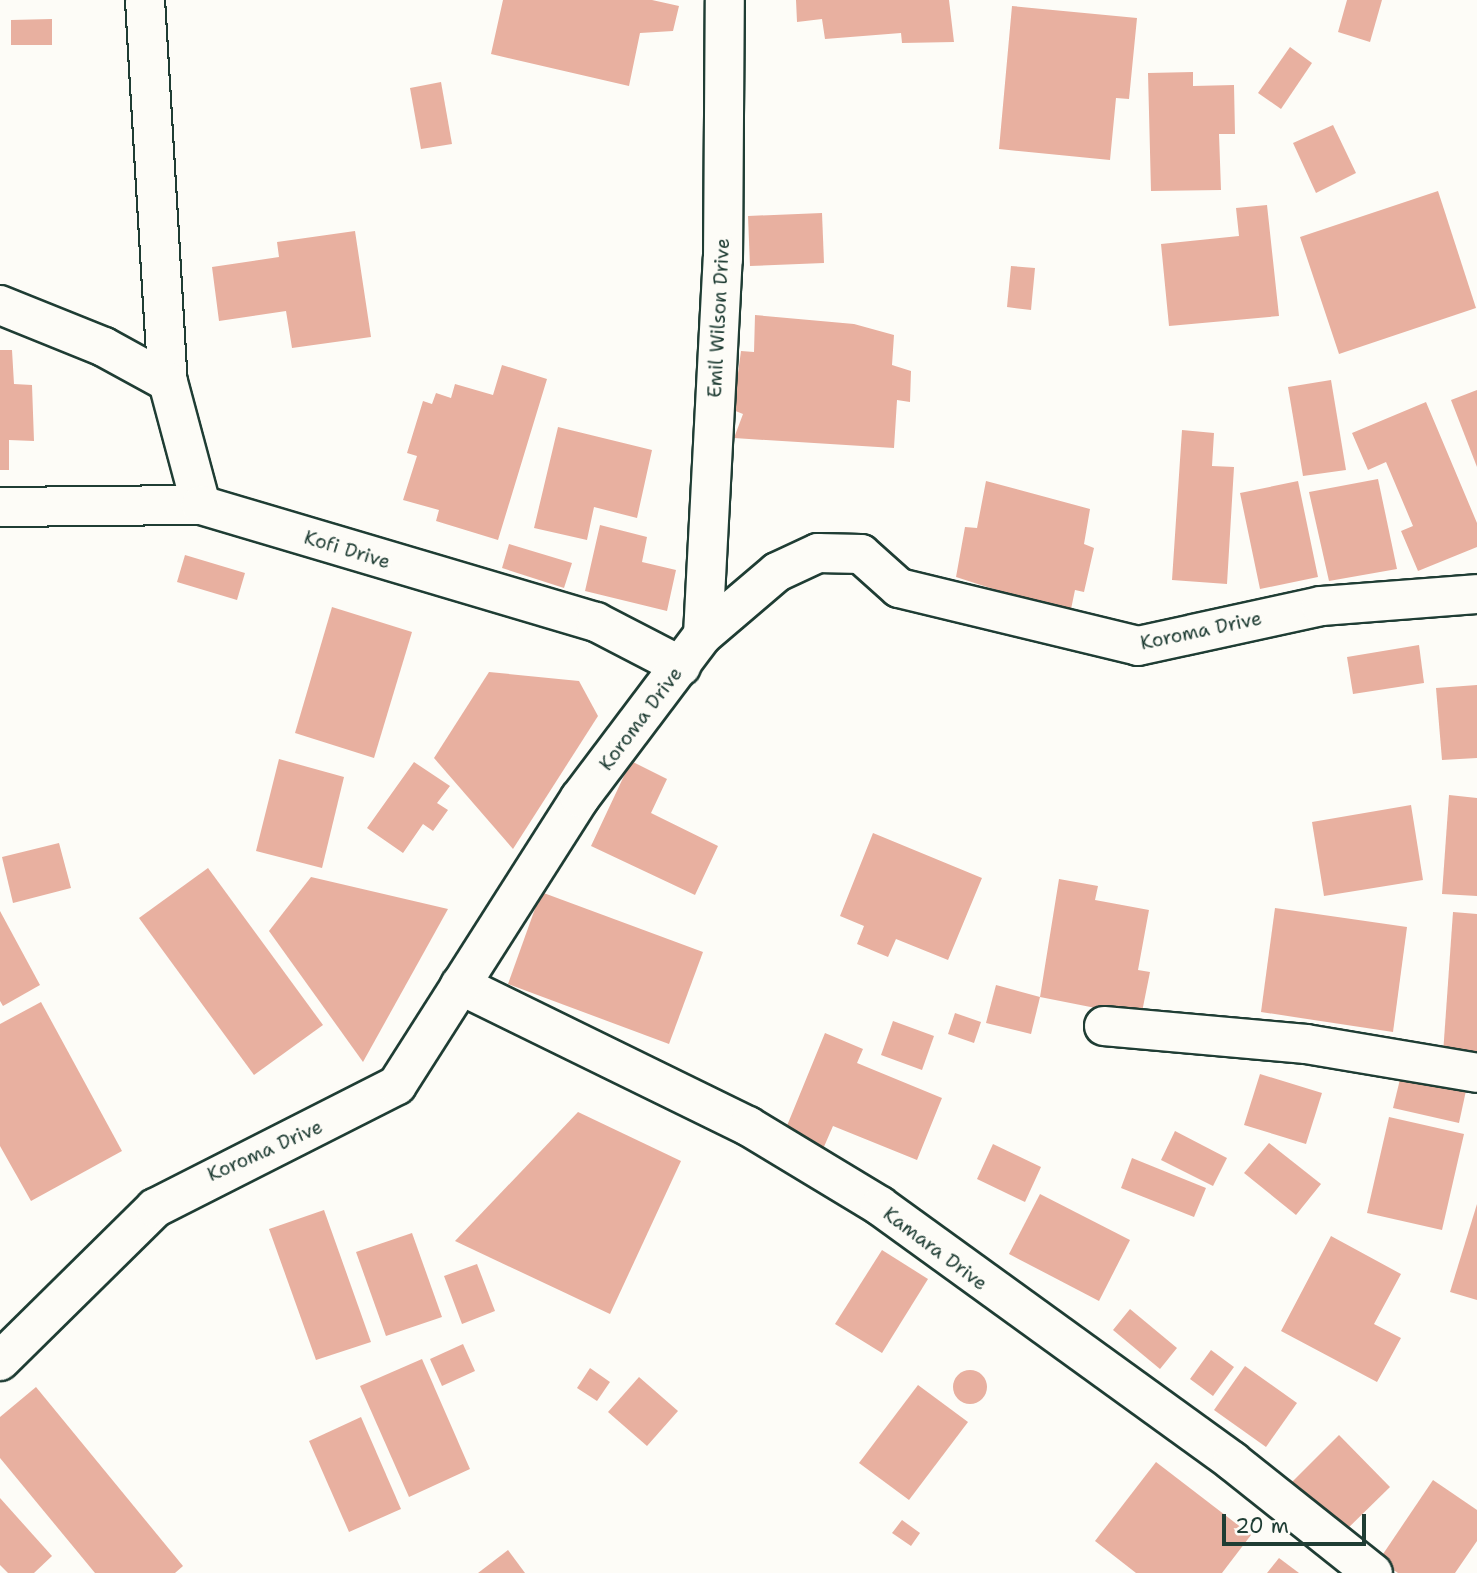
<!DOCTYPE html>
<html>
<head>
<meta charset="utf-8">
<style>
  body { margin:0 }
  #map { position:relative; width:1477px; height:1573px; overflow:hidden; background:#fdfcf7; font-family:"Shantell Sans",sans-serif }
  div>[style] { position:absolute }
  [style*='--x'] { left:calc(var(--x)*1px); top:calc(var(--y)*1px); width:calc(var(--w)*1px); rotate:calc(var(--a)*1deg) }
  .building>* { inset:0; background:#e8b0a0 }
  .round { border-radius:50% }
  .roads { filter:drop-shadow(2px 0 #1f3d34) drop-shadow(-2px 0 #1f3d34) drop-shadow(0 2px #1f3d34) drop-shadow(0 -2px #1f3d34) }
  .minor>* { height:38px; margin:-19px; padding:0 19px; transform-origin:19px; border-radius:19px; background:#fdfcf7 }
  span { translate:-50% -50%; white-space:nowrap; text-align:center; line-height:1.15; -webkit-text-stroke:7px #fdfcf7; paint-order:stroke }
  .street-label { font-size:19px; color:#1f3d34 }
  .scale { position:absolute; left:1222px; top:1514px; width:144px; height:32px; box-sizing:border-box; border:4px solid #1f3d34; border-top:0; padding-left:9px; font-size:21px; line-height:24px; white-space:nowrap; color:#1f3d34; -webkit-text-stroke:5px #fdfcf7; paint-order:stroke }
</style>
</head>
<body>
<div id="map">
  <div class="building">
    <i style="clip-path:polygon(503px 0,652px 0,679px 6px,673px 31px,640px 33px,629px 86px,491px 54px)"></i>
    <i style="clip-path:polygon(796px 0,949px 0,954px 42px,902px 43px,901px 33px,825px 39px,822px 19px,797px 22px)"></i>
    <i style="clip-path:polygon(1347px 0,1382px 0,1370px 42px,1338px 32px)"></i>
    <i style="clip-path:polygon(1012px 6px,1137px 18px,1129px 99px,1116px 98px,1110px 160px,999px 149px)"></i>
    <i style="clip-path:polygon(52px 19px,52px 45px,11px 45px,11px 20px)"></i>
    <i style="clip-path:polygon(1290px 47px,1312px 63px,1281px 109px,1258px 93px)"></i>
    <i style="clip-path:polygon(1193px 72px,1193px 86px,1234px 85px,1235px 134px,1219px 134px,1221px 190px,1151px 191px,1148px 73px)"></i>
    <i style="clip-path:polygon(441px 82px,452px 144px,421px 149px,410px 88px)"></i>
    <i style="clip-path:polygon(1333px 125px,1356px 173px,1316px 193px,1293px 143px)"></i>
    <i style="clip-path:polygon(1438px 191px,1476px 308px,1339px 354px,1300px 237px)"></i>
    <i style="clip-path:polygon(1267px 205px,1279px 316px,1169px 326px,1161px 244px,1239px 236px,1236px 208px)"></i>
    <i style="clip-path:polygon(822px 213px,824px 263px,750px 266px,748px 216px)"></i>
    <i style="clip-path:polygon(355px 231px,371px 337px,292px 348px,286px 311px,219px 321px,212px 267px,279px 257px,277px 242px)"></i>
    <i style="clip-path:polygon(1011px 266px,1035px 268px,1031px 310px,1007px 307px)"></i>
    <i style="clip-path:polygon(755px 315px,854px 324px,894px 335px,892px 365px,911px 371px,910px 402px,897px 400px,894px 448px,734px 438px,743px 414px,733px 410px,741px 351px,754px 352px)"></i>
    <i style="clip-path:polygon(0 350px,12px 350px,14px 384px,32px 385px,34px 441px,9px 440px,9px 470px,0 470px)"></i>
    <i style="clip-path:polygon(502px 365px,547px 379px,498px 540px,436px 521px,439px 510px,403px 500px,417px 456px,407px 453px,423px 401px,432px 404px,436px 393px,451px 398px,455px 384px,493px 395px)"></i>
    <i style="clip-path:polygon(1331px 380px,1346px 470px,1303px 476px,1288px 387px)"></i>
    <i style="clip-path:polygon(1477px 390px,1477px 467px,1451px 400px)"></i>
    <i style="clip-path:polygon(1426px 402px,1477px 523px,1477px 547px,1418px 571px,1401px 531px,1413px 526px,1386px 462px,1368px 470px,1352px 433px)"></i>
    <i style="clip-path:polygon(558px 427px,652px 450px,637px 518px,594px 507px,587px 540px,534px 528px)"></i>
    <i style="clip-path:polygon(1182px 430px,1214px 433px,1212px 466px,1234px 467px,1227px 584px,1172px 580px)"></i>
    <i style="clip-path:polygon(1378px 479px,1397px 569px,1329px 581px,1309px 492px)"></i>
    <i style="clip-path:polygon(986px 481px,1090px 509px,1084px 544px,1094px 548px,1084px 592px,1075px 590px,1070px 614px,956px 577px,965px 527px,977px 528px)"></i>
    <i style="clip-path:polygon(1298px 481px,1318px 577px,1260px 589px,1240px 493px)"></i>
    <i style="clip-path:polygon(600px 525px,647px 537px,642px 562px,676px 570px,667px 611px,585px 591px)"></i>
    <i style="clip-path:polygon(509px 544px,572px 563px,564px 588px,502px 568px)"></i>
    <i style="clip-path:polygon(185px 555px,245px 573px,237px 600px,177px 582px)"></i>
    <i style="clip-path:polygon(332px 607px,412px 632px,374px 758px,295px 733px)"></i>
    <i style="clip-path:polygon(1419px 645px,1424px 683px,1353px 694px,1347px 657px)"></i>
    <i style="clip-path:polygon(489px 672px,579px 681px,598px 716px,513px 849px,434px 758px)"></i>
    <i style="clip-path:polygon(1477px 685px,1477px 758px,1442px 760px,1436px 688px)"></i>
    <i style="clip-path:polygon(279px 759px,344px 777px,322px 868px,256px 851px)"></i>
    <i style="clip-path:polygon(631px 761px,667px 779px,651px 813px,718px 846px,695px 895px,591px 846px)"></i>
    <i style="clip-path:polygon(414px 762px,450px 786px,437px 803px,448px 810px,433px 831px,423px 824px,403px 853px,367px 828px)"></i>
    <i style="clip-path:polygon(1449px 795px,1477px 798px,1477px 896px,1442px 894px)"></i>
    <i style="clip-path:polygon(1411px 805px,1423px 880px,1324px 896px,1312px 822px)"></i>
    <i style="clip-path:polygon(873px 833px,982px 878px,948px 960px,896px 939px,888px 957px,857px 944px,864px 926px,840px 916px)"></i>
    <i style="clip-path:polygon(59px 843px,71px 888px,13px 903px,2px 857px)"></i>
    <i style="clip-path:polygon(208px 868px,323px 1025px,254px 1075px,139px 918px)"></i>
    <i style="clip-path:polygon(311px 877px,448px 909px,363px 1062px,269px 931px)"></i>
    <i style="clip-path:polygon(1059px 879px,1098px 886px,1095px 900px,1149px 910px,1138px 970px,1150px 972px,1141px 1017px,1040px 997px)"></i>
    <i style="clip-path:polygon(541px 892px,703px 952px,669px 1044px,508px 984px)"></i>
    <i style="clip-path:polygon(1275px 908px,1407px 927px,1393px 1032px,1261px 1012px)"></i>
    <i style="clip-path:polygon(0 911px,40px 985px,3px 1006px,0 1001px)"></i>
    <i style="clip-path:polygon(1453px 912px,1477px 914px,1477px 1056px,1443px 1054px)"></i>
    <i style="clip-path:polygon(996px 985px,1040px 997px,1031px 1034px,986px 1023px)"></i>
    <i style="clip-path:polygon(41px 1002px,122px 1151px,31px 1201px,0 1146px,0 1024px)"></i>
    <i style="clip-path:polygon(955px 1013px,981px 1022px,974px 1043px,948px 1034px)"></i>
    <i style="clip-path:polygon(893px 1021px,934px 1036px,922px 1070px,881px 1055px)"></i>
    <i style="clip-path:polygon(825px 1033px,863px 1049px,857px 1063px,942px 1098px,917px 1160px,833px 1126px,823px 1149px,784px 1133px)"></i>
    <i style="clip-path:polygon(1402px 1071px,1467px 1086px,1459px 1123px,1393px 1108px)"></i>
    <i style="clip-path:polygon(1260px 1074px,1322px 1093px,1306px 1144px,1244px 1125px)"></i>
    <i style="clip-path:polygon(578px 1112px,681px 1161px,610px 1314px,455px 1241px)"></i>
    <i style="clip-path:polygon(1389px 1117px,1464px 1134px,1442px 1230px,1367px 1213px)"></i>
    <i style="clip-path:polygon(1175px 1131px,1227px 1158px,1213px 1186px,1161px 1160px)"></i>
    <i style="clip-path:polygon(1269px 1143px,1321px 1184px,1296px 1215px,1244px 1173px)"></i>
    <i style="clip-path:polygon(993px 1144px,1041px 1167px,1025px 1202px,977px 1179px)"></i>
    <i style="clip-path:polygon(1132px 1158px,1206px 1188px,1194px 1217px,1121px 1188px)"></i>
    <i style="clip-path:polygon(1040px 1194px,1130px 1240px,1099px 1301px,1009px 1254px)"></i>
    <i style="clip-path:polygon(1477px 1204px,1477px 1300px,1450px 1292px)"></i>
    <i style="clip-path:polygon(324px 1210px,371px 1342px,316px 1360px,269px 1229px)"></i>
    <i style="clip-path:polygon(412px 1233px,442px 1317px,386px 1336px,356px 1252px)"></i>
    <i style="clip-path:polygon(1331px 1236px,1401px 1274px,1374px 1324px,1401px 1338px,1377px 1382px,1281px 1331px)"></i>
    <i style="clip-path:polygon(882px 1250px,928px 1279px,882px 1353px,835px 1324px)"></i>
    <i style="clip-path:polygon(477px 1264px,495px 1311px,462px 1324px,444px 1276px)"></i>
    <i style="clip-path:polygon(1130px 1309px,1177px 1348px,1160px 1369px,1113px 1330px)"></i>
    <i style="clip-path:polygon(463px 1344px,475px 1371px,442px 1386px,430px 1359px)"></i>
    <i style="clip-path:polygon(1211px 1350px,1234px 1367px,1213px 1396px,1190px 1379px)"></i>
    <i style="clip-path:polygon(422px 1359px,470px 1469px,409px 1497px,360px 1386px)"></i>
    <i style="clip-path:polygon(1245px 1366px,1297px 1403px,1266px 1447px,1214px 1410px)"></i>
    <i style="clip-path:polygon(590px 1368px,610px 1382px,597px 1401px,577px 1388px)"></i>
    <i class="round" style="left:953px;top:1370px;width:34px;height:34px"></i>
    <i style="clip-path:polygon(639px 1377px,678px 1411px,647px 1446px,608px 1412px)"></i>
    <i style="clip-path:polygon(918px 1385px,968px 1422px,909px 1500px,859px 1463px)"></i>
    <i style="clip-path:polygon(36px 1387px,183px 1566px,175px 1573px,95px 1573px,0 1458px,0 1417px)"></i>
    <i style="clip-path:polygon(361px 1417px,401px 1509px,349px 1532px,309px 1441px)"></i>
    <i style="clip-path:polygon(1339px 1435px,1390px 1487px,1341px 1535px,1291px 1483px)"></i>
    <i style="clip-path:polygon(1156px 1462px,1251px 1535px,1222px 1573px,1136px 1573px,1095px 1541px)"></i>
    <i style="clip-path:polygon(1433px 1480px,1477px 1510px,1477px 1541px,1455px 1573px,1398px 1573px,1379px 1560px)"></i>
    <i style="clip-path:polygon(0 1498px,52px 1556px,34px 1573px,8px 1573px,0 1565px)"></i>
    <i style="clip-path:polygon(902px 1520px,920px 1533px,911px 1546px,892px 1533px)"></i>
    <i style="clip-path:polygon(508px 1550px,525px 1573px,478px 1573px)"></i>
    <i style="clip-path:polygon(1279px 1558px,1299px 1573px,1267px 1573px)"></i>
  </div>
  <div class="roads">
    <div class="minor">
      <i style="--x:145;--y:0;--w:383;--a:86.6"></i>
      <i style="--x:168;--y:382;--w:127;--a:75"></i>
      <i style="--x:0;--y:305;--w:112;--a:22"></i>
      <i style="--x:104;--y:347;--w:73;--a:28.7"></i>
      <i style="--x:0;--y:507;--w:201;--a:-0.6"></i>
      <i style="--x:201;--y:505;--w:412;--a:16.5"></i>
      <i style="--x:596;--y:622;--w:96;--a:27.4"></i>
      <i style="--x:703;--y:635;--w:377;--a:-87"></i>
      <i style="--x:723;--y:259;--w:259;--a:-89.6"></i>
      <i style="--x:460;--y:985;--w:321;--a:26.1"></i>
      <i style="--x:748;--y:1126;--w:154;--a:31.2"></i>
      <i style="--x:880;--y:1206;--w:435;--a:35.9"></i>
      <i style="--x:1232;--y:1461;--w:180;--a:38.5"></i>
      <i style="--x:1104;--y:1026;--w:203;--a:5.1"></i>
      <i style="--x:1306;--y:1044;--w:173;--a:9.6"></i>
      <i style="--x:0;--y:1361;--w:218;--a:-44.6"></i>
      <i style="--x:155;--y:1208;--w:271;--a:-26.9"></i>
      <i style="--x:397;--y:1085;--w:340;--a:-57.5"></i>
      <i style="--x:580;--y:798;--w:204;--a:-53"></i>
      <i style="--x:703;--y:635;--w:97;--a:-40.4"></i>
      <i style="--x:777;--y:572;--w:45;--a:-24.9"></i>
      <i style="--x:818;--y:553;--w:43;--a:1.3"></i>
      <i style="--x:861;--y:554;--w:51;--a:41.8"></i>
      <i style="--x:899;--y:588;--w:246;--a:13.6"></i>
      <i style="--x:1138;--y:646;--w:187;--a:-12.3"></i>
      <i style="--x:1321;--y:606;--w:156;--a:-4.4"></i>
    </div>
  </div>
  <div class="street-label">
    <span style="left:719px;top:318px;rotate:-87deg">Emil Wilson Drive</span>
    <span style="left:347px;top:550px;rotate:17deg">Kofi Drive</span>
    <span style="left:1201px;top:631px;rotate:-12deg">Koroma Drive</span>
    <span style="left:641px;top:719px;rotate:-53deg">Koroma Drive</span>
    <span style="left:265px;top:1151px;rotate:-24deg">Koroma Drive</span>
    <span style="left:935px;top:1249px;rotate:37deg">Kamara Drive</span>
  </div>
  <div class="scale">20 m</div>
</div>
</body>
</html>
